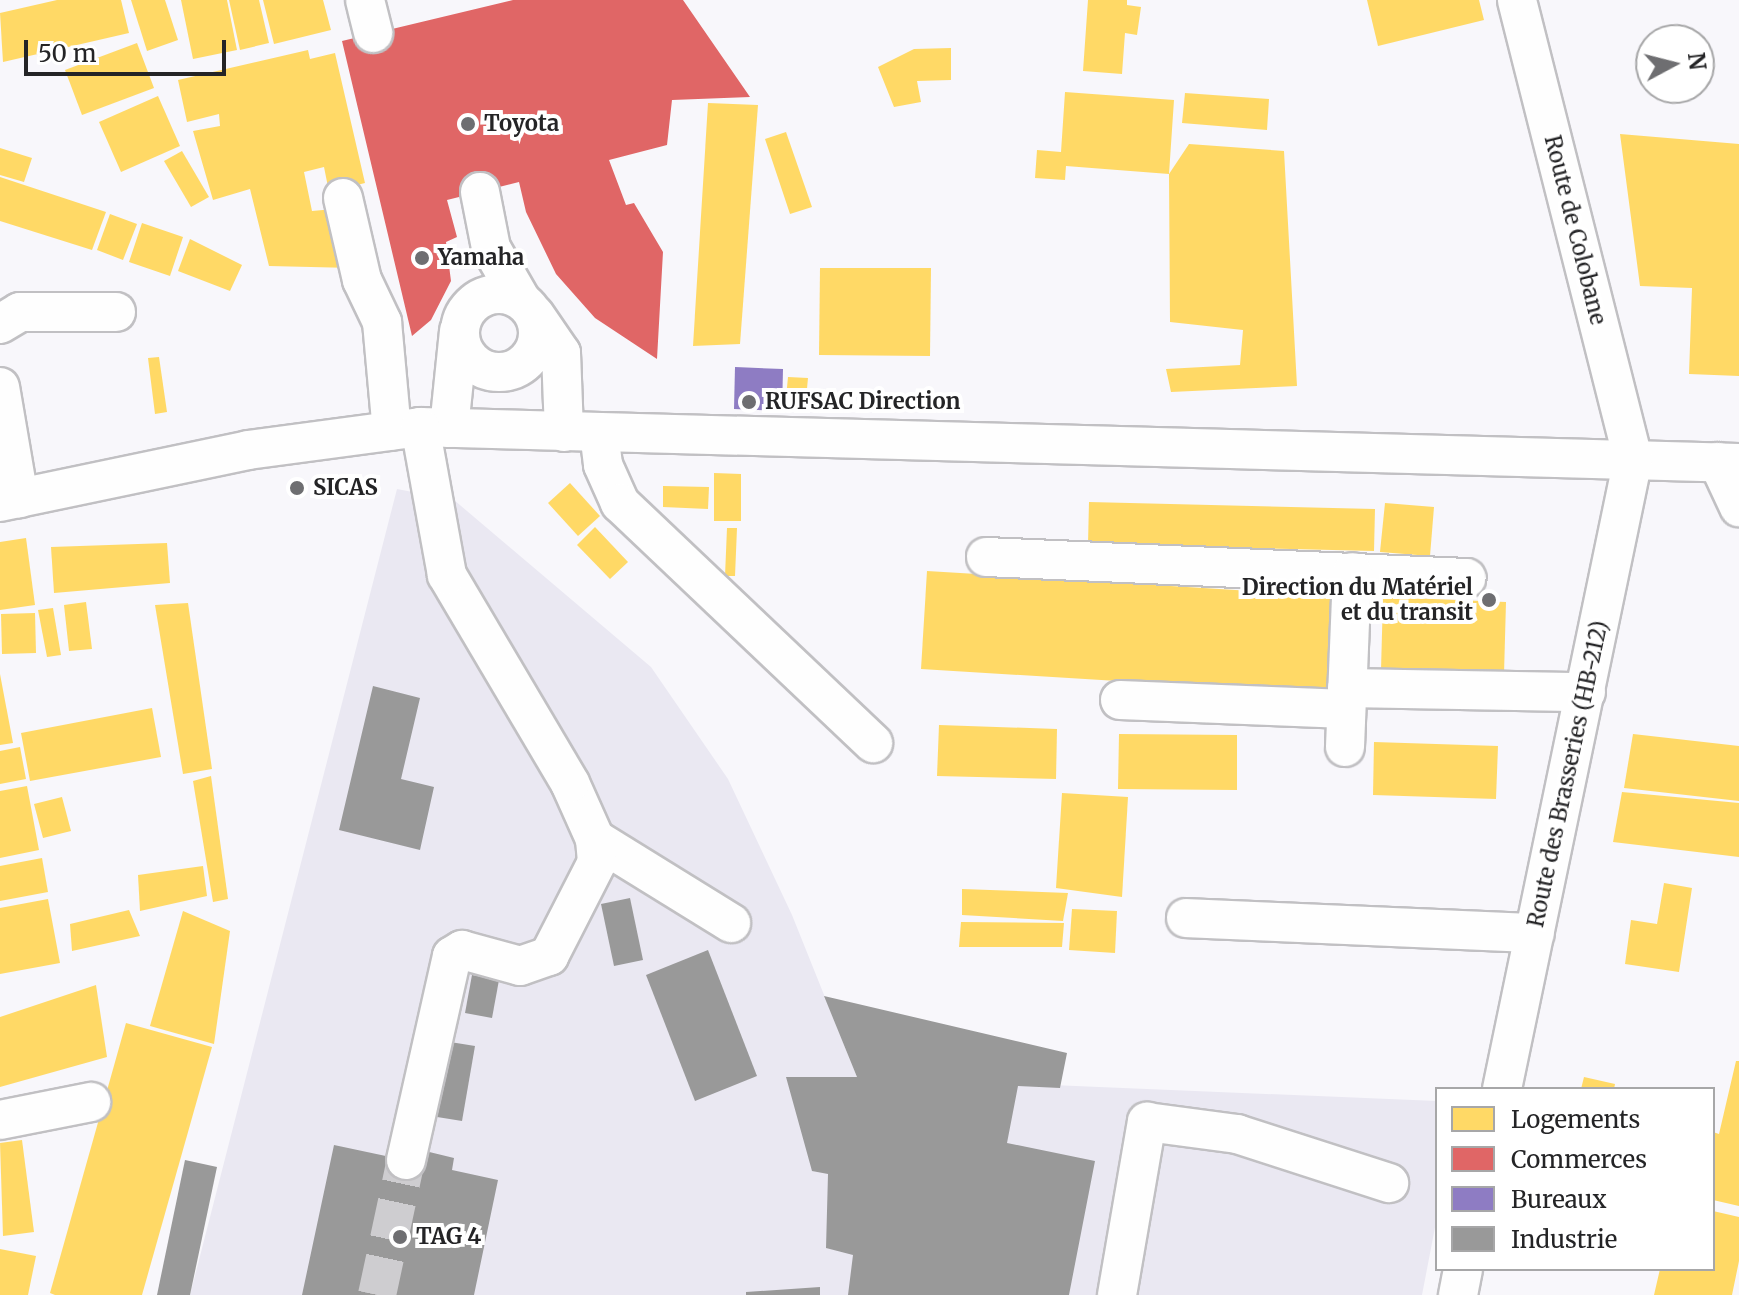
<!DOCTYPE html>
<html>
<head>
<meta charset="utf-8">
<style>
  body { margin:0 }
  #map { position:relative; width:1739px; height:1295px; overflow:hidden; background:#f8f7fb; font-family:Merriweather,serif }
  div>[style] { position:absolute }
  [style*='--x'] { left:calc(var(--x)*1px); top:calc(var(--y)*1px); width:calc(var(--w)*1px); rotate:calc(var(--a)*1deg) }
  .built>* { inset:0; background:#eae8f2 }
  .homes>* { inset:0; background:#ffd966 }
  .shops>* { inset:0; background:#e06666 }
  .offices>* { inset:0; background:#8e7cc3 }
  .industry>* { inset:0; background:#999 }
  .minor-tunnel>* { height:38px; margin-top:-19px; transform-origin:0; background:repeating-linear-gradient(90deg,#cecdd0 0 38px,transparent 0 57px) }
  .roads { filter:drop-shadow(2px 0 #c1c0c3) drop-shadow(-2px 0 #c1c0c3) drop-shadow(0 2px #c1c0c3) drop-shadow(0 -2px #c1c0c3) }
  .minor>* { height:38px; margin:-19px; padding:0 19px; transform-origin:19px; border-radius:19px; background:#fefefe }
  .minor>.ring { margin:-19px; padding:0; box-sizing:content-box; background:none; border:38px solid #fefefe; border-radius:50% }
  .dots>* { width:22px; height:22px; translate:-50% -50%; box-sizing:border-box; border:4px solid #fff; border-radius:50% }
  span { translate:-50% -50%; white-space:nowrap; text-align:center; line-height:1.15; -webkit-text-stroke:8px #fff; paint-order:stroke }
  .poi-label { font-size:22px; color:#242426; font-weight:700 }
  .left { translate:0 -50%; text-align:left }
  .right { translate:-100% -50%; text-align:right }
  .street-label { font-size:22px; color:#242426 }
  .legend { position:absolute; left:1435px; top:1087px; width:280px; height:184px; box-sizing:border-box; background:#fff; border:2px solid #a7a7a8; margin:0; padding:10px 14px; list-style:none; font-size:24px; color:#242426 }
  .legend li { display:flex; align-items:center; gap:16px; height:40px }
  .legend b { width:40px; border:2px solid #a7a7a8 }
  .north { position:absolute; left:1635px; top:24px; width:80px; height:80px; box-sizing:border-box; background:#fff; border:2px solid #a7a7a8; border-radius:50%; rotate:83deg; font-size:22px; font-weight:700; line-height:32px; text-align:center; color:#242426 }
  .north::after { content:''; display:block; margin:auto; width:28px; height:36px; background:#6e6e71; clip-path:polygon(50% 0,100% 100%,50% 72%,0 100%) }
  .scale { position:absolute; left:24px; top:40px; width:202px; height:36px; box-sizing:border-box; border:4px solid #242426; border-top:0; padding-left:10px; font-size:24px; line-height:28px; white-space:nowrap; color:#242426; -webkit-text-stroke:6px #fff; paint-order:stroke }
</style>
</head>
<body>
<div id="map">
  <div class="built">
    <i style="clip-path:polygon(397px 489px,454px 500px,651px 667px,728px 779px,792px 915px,857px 1077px,1437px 1101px,1437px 1217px,1422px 1295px,190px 1295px)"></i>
  </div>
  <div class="homes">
    <i style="clip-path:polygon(57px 0,121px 0,129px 33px,3px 62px,0 13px)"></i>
    <i style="clip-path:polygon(131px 0,165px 0,178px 40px,147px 51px)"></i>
    <i style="clip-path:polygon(181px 0,227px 0,237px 50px,193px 59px)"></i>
    <i style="clip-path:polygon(229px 0,259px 0,269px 43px,240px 50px)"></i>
    <i style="clip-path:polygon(263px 0,323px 0,331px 30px,274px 44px)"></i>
    <i style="clip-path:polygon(1088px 0,1127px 0,1127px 5px,1141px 7px,1137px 35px,1125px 33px,1122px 74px,1083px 71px)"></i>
    <i style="clip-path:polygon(1367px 0,1479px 0,1484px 20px,1378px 46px)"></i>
    <i style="clip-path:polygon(137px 43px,154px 88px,82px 115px,65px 70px)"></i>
    <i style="clip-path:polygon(951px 48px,951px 80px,917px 81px,921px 102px,894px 107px,878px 67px,914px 49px)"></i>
    <i style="clip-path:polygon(308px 50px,310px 59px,335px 53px,365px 183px,329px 192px,324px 167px,304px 172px,312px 211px,334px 209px,353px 268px,269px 266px,250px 189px,213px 200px,193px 131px,220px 126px,219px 114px,187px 122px,178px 80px)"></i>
    <i style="clip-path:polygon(1065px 92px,1174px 100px,1169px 174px,1066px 166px,1065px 180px,1035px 178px,1037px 150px,1061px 152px)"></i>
    <i style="clip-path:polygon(1185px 93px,1269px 99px,1267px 130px,1182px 123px)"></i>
    <i style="clip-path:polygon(158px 96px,180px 146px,121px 172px,99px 122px)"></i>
    <i style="clip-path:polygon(708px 103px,758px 105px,740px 344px,693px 346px)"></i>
    <i style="clip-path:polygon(786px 132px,812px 207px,790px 214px,765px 139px)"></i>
    <i style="clip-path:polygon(1620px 134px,1739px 144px,1739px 376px,1689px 374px,1692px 288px,1640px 286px)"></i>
    <i style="clip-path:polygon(1189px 144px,1284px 151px,1297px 386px,1171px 392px,1166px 369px,1240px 365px,1243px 330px,1170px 322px,1169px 174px)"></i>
    <i style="clip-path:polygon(0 148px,32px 158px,24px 182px,0 175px)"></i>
    <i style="clip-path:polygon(182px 151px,209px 197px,191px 207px,164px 161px)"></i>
    <i style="clip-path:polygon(0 177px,106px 212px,92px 250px,0 221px)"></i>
    <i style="clip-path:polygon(110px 214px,137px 224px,123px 260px,97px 250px)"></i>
    <i style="clip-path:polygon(142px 223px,183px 237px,170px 276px,129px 262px)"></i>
    <i style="clip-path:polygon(190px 239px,242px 265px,230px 291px,178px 271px)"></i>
    <i style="clip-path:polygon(820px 268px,931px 268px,930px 356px,819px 355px)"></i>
    <i style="clip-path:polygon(159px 357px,167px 412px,155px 414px,148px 358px)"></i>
    <i style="clip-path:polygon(788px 377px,808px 378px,806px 399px,786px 398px)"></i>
    <i style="clip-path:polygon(714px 473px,741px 474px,741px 521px,714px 521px)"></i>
    <i style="clip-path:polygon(570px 483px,600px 516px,578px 536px,548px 503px)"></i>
    <i style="clip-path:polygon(663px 486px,709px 487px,708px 509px,663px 507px)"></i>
    <i style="clip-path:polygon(1089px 502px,1375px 509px,1374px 551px,1088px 544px)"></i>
    <i style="clip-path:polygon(1385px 503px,1434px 507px,1430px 556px,1380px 552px)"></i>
    <i style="clip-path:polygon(595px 527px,628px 562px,610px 579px,577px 545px)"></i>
    <i style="clip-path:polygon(727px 528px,737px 528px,735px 576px,725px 576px)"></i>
    <i style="clip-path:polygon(26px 538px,35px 605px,0 610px,0 542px)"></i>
    <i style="clip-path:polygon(167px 543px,170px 583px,54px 593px,51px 547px)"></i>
    <i style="clip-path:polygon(927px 571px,1334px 596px,1328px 694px,921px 669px)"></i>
    <i style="clip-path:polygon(1383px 597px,1506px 602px,1504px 674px,1381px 670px)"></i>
    <i style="clip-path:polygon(86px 602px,92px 649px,69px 651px,64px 605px)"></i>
    <i style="clip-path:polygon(188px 603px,212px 769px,183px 774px,155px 605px)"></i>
    <i style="clip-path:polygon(53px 608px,61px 655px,47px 657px,38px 610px)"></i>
    <i style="clip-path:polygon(35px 613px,36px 653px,2px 654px,1px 614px)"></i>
    <i style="clip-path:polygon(0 674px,13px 743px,0 745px)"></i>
    <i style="clip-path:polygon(152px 708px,161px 757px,30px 781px,21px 733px)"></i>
    <i style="clip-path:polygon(939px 725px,1057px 729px,1056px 779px,937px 776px)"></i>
    <i style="clip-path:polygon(1119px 734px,1237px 735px,1237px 790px,1118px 789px)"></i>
    <i style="clip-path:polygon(1633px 734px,1739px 746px,1739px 801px,1624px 788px)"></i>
    <i style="clip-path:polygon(1374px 742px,1498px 746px,1496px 799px,1373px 795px)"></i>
    <i style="clip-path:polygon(20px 747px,26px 779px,0 784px,0 751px)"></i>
    <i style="clip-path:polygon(211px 776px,228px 899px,213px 902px,193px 781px)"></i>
    <i style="clip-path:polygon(27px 786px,39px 850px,0 858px,0 791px)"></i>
    <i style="clip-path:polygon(1622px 792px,1739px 803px,1739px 857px,1613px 842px)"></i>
    <i style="clip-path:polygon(1062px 793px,1128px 797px,1122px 897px,1056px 888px)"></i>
    <i style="clip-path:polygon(62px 797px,71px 831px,43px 838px,34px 804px)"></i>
    <i style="clip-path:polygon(42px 858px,48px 892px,0 901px,0 866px)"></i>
    <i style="clip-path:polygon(203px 866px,207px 896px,140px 911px,138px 875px)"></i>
    <i style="clip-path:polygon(1664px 883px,1692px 888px,1679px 972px,1625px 964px,1631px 920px,1657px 924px)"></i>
    <i style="clip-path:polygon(962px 889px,1068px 893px,1063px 921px,962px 915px)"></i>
    <i style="clip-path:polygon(48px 899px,60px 963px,0 974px,0 908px)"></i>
    <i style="clip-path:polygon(1072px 909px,1117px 911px,1115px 953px,1069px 950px)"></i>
    <i style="clip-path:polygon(129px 910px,140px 936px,72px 951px,70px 924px)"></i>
    <i style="clip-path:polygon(183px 911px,230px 931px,214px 1044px,150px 1026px)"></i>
    <i style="clip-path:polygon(961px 922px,1064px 923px,1062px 947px,959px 947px)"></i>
    <i style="clip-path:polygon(96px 985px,107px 1057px,0 1087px,0 1017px)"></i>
    <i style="clip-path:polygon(126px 1023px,212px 1047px,142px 1295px,55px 1295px,50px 1293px)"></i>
    <i style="clip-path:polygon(1736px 1061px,1739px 1061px,1739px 1206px,1713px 1200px,1713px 1132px,1719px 1134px)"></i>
    <i style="clip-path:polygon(1584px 1077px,1615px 1084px,1614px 1089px,1581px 1089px)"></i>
    <i style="clip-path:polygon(22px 1140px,34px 1232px,3px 1236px,0 1143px)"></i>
    <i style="clip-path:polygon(1713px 1211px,1739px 1217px,1739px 1261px,1732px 1295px,1654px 1295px,1660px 1269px,1713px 1269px)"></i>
    <i style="clip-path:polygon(0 1249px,36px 1256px,28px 1295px,0 1295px)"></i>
  </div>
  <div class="shops">
    <i style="clip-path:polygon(513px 0,683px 0,750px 97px,672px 100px,667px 145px,609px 160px,626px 205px,634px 203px,663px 252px,657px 359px,595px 318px,556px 274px,526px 212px,519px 182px,447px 200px,457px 237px,446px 242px,451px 281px,431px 320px,412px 336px,342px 41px)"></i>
  </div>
  <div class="offices">
    <i style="clip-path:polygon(735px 367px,783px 369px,782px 411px,734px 409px)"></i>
  </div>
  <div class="industry">
    <i style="clip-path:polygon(373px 686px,420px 698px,401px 779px,434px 787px,420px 850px,339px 830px)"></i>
    <i style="clip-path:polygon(630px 898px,643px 960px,614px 966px,601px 904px)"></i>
    <i style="clip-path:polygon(708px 950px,757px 1076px,695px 1101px,646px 975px)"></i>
    <i style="clip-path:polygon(472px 975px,499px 980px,492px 1018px,465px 1013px)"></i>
    <i style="clip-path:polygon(824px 996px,1067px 1053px,1060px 1088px,1018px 1086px,1007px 1143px,1095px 1161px,1069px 1295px,848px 1295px,853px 1255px,826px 1248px,828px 1174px,812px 1171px,786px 1077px,857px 1077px)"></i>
    <i style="clip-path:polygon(444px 1041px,475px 1046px,462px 1121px,431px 1116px)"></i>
    <i style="clip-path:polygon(334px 1145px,414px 1162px,417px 1149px,454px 1158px,452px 1170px,498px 1180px,474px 1295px,302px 1295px)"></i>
    <i style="clip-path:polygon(185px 1160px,217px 1167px,190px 1295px,157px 1295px)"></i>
    <i style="clip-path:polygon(820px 1287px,820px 1295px,746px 1295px,746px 1292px)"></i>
  </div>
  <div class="minor-tunnel">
    <i style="--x:377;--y:1295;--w:138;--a:-77.9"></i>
  </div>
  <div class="roads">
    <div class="minor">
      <i style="--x:365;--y:0;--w:34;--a:76"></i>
      <i style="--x:480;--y:192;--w:57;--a:78.9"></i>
      <i style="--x:491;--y:248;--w:60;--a:60"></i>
      <i style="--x:343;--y:198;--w:84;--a:77"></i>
      <i style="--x:362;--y:280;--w:47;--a:64.5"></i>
      <i style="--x:382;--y:322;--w:109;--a:84.8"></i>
      <i class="ring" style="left:460px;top:294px;width:40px;height:40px"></i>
      <i style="--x:535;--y:315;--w:46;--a:55.6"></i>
      <i style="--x:561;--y:353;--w:79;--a:87.8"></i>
      <i style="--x:0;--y:324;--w:23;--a:-31"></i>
      <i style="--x:20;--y:312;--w:96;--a:0"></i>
      <i style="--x:0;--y:387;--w:113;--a:80.3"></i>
      <i style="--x:449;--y:428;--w:98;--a:-84.1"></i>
      <i style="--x:599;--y:432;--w:33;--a:83"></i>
      <i style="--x:603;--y:465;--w:42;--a:65.9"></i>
      <i style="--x:620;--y:503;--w:349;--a:43.5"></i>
      <i style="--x:1718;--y:462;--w:50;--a:65"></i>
      <i style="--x:0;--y:502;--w:253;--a:-11.8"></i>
      <i style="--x:248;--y:450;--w:174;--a:-7.6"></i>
      <i style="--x:420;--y:427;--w:1319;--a:1.56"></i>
      <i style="--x:986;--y:557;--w:481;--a:2.5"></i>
      <i style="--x:1347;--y:688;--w:239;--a:1"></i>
      <i style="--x:1120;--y:700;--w:226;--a:2.3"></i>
      <i style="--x:1345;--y:747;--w:175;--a:-87.7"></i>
      <i style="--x:595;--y:839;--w:160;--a:31.7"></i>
      <i style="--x:1186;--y:918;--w:349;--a:2.5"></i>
      <i style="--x:1502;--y:1089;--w:643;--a:-78.25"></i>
      <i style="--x:1633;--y:459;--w:473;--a:-104.2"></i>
      <i style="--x:0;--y:1120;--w:93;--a:-11.2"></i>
      <i style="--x:406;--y:1160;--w:209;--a:-77.3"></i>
      <i style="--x:452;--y:956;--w:12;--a:-31"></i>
      <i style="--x:462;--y:950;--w:60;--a:15.4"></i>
      <i style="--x:520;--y:966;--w:31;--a:-19"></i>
      <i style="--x:549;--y:956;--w:106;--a:-62.9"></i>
      <i style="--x:597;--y:862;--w:23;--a:-95"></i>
      <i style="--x:595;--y:839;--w:61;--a:-114.1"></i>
      <i style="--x:570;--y:783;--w:242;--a:-120.6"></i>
      <i style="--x:447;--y:575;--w:150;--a:-100.3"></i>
      <i style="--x:1117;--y:1295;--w:176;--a:-80.2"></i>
      <i style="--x:1147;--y:1122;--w:91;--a:7.6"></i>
      <i style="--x:1237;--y:1134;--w:160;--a:17.9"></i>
      <i style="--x:1458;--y:1295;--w:26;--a:-79"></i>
    </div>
  </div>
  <div class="dots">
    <i style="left:468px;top:124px;background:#6e6e71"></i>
    <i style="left:422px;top:258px;background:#6e6e71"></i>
    <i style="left:749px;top:402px;background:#6e6e71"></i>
    <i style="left:297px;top:488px;background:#6e6e71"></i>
    <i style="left:1489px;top:600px;background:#6e6e71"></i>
    <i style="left:400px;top:1237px;background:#6e6e71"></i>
  </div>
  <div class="poi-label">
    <span class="left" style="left:484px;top:124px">Toyota</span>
    <span class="left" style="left:438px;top:258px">Yamaha</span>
    <span class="left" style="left:765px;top:402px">RUFSAC Direction</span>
    <span class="left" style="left:313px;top:488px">SICAS</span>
    <span class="right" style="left:1473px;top:600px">Direction du Matériel<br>et du transit</span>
    <span class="left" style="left:416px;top:1237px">TAG 4</span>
  </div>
  <div class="street-label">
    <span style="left:1575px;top:230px;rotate:76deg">Route de Colobane</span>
    <span style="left:1568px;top:774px;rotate:-78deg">Route des Brasseries (HB-212)</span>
  </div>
  <ul class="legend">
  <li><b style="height:22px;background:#ffd966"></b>Logements</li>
  <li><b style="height:22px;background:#e06666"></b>Commerces</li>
  <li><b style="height:22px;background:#8e7cc3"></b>Bureaux</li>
  <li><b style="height:22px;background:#999"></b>Industrie</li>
  </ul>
  <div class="north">N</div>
  <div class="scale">50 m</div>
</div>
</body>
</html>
